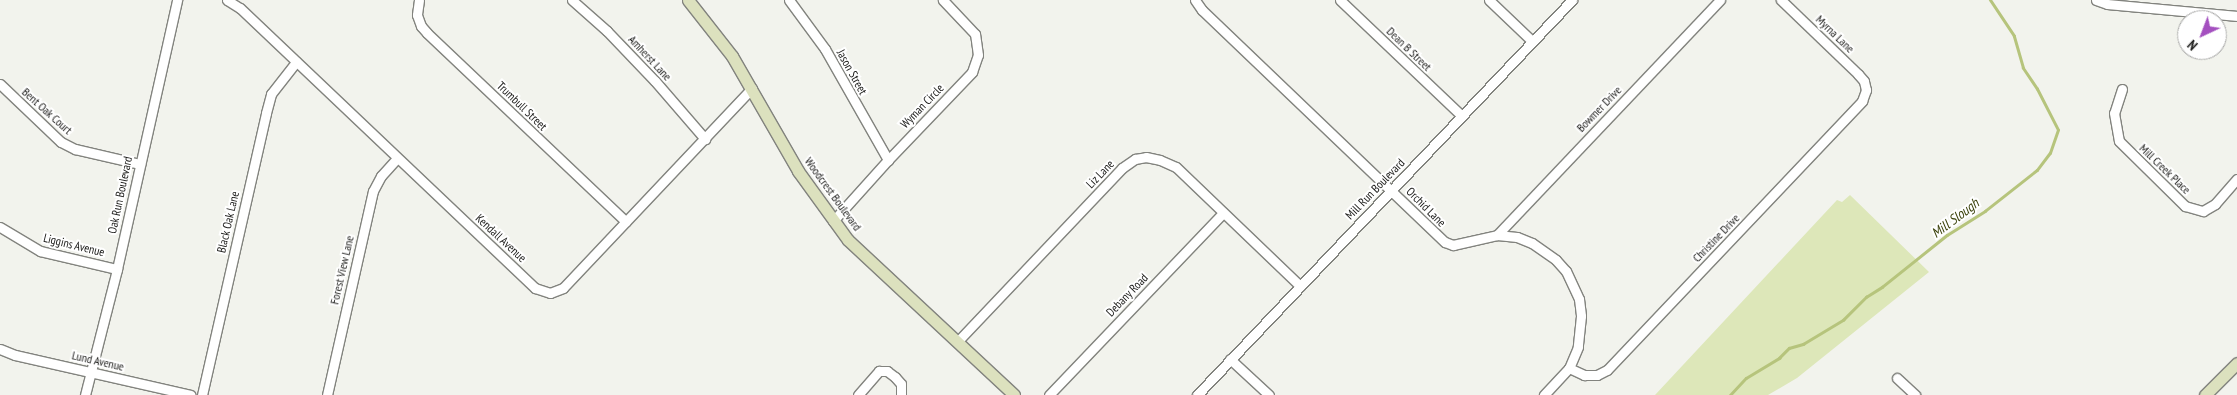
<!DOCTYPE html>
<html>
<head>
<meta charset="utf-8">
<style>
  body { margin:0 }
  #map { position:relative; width:2237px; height:395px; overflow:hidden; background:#f2f3ed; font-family:"PT Sans Narrow",sans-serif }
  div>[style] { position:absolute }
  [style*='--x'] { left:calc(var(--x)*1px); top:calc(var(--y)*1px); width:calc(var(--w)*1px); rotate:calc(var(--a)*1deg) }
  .green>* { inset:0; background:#dde7b9 }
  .stream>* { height:2.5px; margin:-1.25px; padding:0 1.25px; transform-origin:1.25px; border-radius:1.25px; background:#b6c47c }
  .roads { filter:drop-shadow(1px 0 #82837e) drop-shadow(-1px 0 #82837e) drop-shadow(0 1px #82837e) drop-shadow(0 -1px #82837e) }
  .street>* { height:9px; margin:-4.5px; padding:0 4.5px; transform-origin:4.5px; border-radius:4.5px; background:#fff }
  .secondary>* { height:11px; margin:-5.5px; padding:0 5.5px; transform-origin:5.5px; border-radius:5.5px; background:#dce1be }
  span { translate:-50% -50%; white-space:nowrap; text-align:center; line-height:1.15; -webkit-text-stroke:4px #fff; paint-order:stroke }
  .street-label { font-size:12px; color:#20201e }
  .water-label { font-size:14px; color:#3b420b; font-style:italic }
  .north { position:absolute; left:2177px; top:10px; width:50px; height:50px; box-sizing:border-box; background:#fff; border:1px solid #a6a6a5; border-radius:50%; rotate:223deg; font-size:14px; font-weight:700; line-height:20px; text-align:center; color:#20201e }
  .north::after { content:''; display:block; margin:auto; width:18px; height:22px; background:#a450bf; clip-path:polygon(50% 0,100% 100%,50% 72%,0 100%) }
</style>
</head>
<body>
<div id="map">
  <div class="green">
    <i style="clip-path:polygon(1850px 195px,1929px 272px,1797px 378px,1768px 395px,1655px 395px,1837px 200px,1842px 202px)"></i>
  </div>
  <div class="stream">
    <i style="--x:1730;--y:395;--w:23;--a:-47"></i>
    <i style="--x:1746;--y:378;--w:39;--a:-31"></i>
    <i style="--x:1779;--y:358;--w:14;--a:-45"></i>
    <i style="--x:1789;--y:348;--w:15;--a:-16"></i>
    <i style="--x:1803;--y:344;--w:47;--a:-31"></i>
    <i style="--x:1843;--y:320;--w:33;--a:-45"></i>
    <i style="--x:1866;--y:297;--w:19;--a:-32"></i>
    <i style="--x:1882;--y:287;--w:83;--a:-38.7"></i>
    <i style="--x:1947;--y:235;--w:45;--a:-32.3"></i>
    <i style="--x:1985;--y:211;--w:66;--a:-38.3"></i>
    <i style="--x:2037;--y:170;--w:21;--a:-53"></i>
    <i style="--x:2050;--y:153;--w:24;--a:-71"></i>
    <i style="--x:2058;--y:130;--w:46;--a:-117.1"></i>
    <i style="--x:2037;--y:89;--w:25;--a:-124"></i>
    <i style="--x:2023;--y:68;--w:33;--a:-106"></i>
    <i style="--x:2014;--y:36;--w:43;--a:-123.7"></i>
  </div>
  <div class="roads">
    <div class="street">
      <i style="--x:227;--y:0;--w:15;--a:32"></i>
      <i style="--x:240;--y:8;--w:407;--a:43.5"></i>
      <i style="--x:535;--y:288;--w:16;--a:18"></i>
      <i style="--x:550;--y:293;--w:14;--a:-21"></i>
      <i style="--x:563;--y:288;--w:275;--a:-46.6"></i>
      <i style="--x:419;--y:0;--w:15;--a:98"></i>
      <i style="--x:417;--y:15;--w:12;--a:70"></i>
      <i style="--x:421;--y:26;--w:9;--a:49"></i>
      <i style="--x:427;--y:33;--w:274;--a:43.5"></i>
      <i style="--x:572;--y:0;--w:47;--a:41.5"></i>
      <i style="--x:607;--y:31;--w:69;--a:46.2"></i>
      <i style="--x:655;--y:81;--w:77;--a:49.2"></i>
      <i style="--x:789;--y:0;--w:61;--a:53.7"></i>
      <i style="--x:825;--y:49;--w:128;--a:60.4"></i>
      <i style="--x:1195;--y:0;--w:12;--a:55"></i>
      <i style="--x:1202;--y:10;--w:336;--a:43.7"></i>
      <i style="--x:1445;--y:242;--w:9;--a:21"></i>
      <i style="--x:1453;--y:245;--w:45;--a:-12.8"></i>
      <i style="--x:1497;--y:235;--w:20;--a:6"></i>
      <i style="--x:1517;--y:237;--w:16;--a:22"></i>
      <i style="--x:1532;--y:243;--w:29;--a:35"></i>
      <i style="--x:1556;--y:260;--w:15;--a:48"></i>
      <i style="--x:1566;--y:271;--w:31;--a:65"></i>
      <i style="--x:1579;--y:299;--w:17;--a:83"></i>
      <i style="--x:1581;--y:316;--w:31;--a:96"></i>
      <i style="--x:1578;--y:347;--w:23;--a:113"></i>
      <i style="--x:1569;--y:368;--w:37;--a:133"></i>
      <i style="--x:1340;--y:0;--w:168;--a:43.6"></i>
      <i style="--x:1489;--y:0;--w:59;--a:43.6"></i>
      <i style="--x:2096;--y:0;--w:12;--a:20"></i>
      <i style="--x:2107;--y:4;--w:131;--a:5.3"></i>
      <i style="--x:0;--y:84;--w:84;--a:43.6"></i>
      <i style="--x:61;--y:142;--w:16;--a:27"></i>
      <i style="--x:75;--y:149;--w:67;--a:13"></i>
      <i style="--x:2122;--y:89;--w:25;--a:108"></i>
      <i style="--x:2114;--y:113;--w:28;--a:80"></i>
      <i style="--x:2119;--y:141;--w:93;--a:44.6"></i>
      <i style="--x:2185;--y:206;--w:19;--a:16"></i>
      <i style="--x:2203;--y:211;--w:14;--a:-30"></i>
      <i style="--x:2215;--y:204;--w:33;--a:-49"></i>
      <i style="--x:833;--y:221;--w:82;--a:-48"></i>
      <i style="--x:888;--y:160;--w:122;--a:-46.3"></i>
      <i style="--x:972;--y:72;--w:18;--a:-71"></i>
      <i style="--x:978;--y:55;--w:21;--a:-98"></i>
      <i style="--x:975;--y:34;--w:47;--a:-133.3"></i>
      <i style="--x:0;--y:227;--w:47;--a:31"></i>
      <i style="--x:40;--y:251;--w:79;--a:13.2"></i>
      <i style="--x:1497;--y:235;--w:324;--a:-46.5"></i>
      <i style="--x:957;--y:342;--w:240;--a:-46.5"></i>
      <i style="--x:1122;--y:168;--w:16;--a:-35"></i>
      <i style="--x:1135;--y:159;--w:11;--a:-10"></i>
      <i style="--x:1146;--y:157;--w:14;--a:12"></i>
      <i style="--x:1160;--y:160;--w:17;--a:24"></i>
      <i style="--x:1176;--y:167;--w:172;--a:43.8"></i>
      <i style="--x:0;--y:349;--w:16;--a:22"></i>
      <i style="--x:15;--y:355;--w:180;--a:12.8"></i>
      <i style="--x:1230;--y:359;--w:53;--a:42.7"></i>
      <i style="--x:1569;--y:368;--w:17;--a:25"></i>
      <i style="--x:1584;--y:375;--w:13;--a:0"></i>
      <i style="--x:1597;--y:375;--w:11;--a:-27"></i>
      <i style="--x:1607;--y:370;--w:371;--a:-46.5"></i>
      <i style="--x:1862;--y:101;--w:12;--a:-70"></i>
      <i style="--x:1866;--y:90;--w:9;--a:-103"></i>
      <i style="--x:1864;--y:81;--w:9;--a:-131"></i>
      <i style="--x:1858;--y:74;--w:107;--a:-136.1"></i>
      <i style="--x:1897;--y:378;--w:25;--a:43"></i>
      <i style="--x:85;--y:395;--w:130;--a:-75.7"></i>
      <i style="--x:117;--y:269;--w:276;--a:-77.4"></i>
      <i style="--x:202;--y:395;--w:289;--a:-77.2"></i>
      <i style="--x:266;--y:113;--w:20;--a:-75"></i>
      <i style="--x:271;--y:94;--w:41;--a:-52"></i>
      <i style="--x:327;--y:395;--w:209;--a:-77.3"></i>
      <i style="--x:373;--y:191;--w:17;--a:-62"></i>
      <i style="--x:381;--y:176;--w:24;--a:-48"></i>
      <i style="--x:858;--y:395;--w:32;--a:-49"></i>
      <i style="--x:879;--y:371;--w:8;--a:0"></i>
      <i style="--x:887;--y:371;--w:10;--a:37"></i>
      <i style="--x:895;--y:377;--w:9;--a:49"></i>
      <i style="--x:901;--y:384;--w:11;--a:90"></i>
      <i style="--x:1049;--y:395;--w:252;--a:-46.3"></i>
      <i style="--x:1197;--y:395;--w:545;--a:-46.49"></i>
    </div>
    <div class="secondary">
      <i style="--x:688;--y:0;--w:71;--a:51.8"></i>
      <i style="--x:732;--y:56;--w:133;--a:60.1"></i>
      <i style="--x:798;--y:171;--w:85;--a:54.1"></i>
      <i style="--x:848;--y:240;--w:227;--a:43"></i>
      <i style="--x:2205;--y:395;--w:45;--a:-45"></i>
    </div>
  </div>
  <div class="street-label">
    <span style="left:1835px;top:34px;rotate:44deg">Myrna Lane</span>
    <span style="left:1409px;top:49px;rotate:44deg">Dean B Street</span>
    <span style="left:650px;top:58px;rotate:47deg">Amherst Lane</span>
    <span style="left:852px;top:72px;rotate:61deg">Jason Street</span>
    <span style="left:522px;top:106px;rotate:44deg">Trumbull Street</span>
    <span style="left:922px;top:106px;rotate:-46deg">Wyman Circle</span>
    <span style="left:1599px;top:109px;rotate:-46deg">Bowmer Drive</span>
    <span style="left:47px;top:111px;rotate:42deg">Bent Oak Court</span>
    <span style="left:2165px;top:169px;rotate:44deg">Mill Creek Place</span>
    <span style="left:1100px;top:174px;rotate:-46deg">Liz Lane</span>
    <span style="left:1375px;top:189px;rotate:-46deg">Mill Run Boulevard</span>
    <span style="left:833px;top:194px;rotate:54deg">Woodcrest Boulevard</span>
    <span style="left:120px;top:195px;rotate:-78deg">Oak Run Boulevard</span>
    <span style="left:1426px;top:207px;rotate:45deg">Orchid Lane</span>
    <span style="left:228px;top:222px;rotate:-77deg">Black Oak Lane</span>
    <span style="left:501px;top:238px;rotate:43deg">Kendall Avenue</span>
    <span style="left:1716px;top:238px;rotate:-46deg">Christine Drive</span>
    <span style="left:74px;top:245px;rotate:14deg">Liggins Avenue</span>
    <span style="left:342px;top:270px;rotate:-77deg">Forest View Lane</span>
    <span style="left:1127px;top:295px;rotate:-46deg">Debany Road</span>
    <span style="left:98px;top:361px;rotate:13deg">Lund Avenue</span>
  </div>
  <div class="water-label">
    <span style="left:1955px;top:218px;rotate:-37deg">Mill Slough</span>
  </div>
  <div class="north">N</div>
</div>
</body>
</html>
